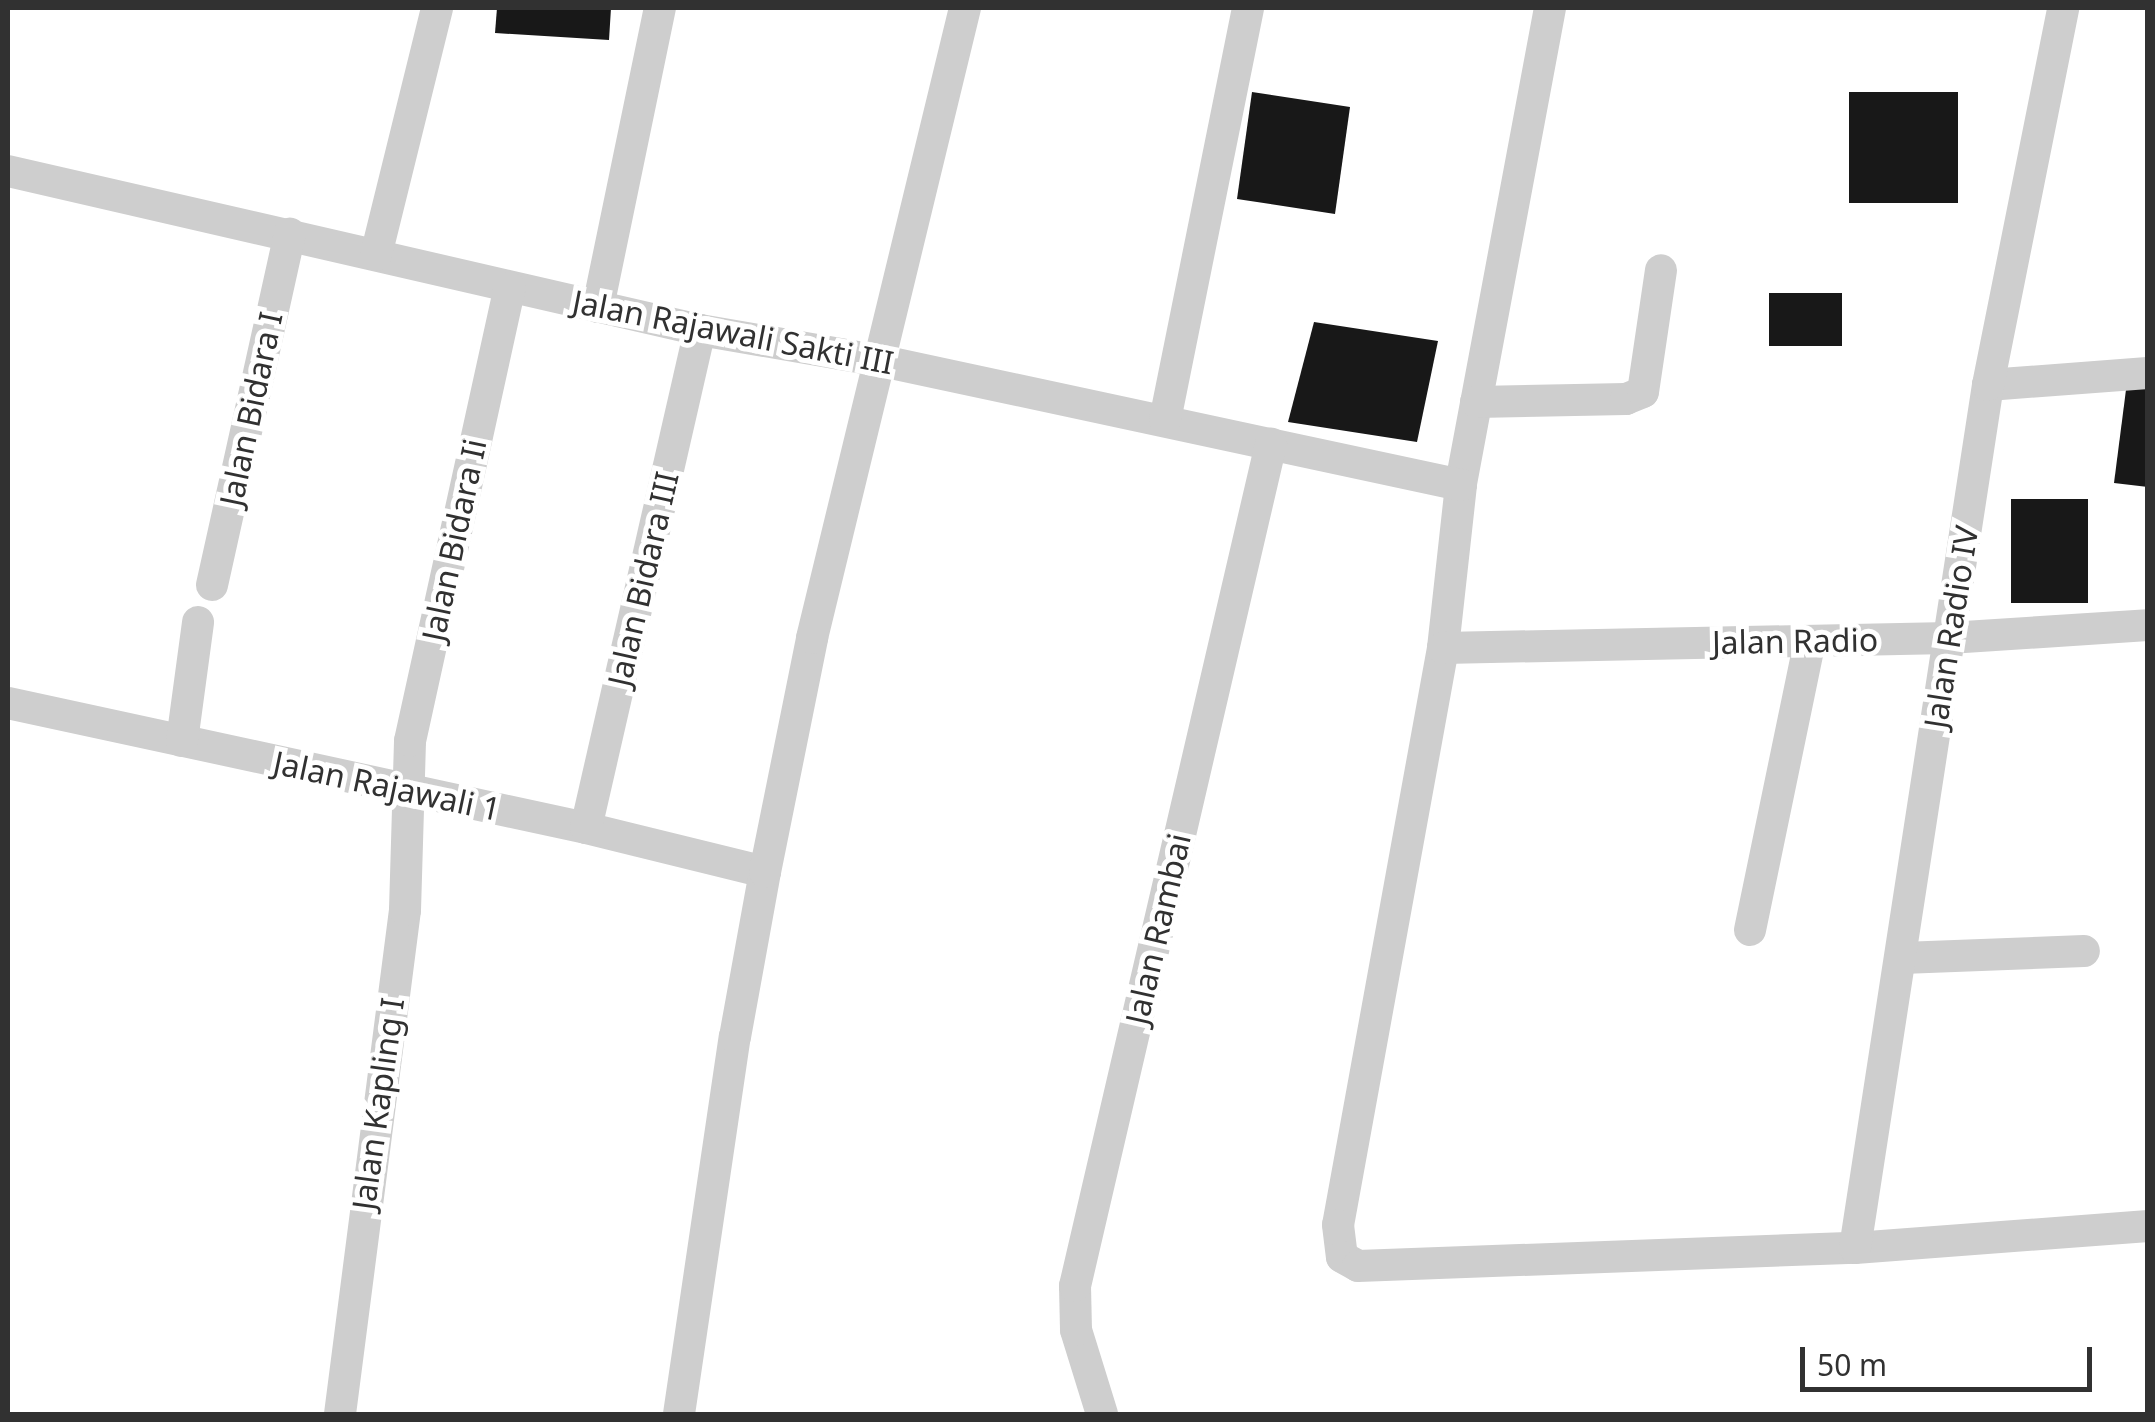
<!DOCTYPE html>
<html>
<head>
<meta charset="utf-8">
<style>
  body { margin:0 }
  #map { position:relative; width:2155px; height:1422px; overflow:hidden; background:#fff; font-family:"Noto Sans",sans-serif }
  div>[style] { position:absolute }
  [style*='--x'] { left:calc(var(--x)*1px); top:calc(var(--y)*1px); width:calc(var(--w)*1px); rotate:calc(var(--a)*1deg) }
  .building>* { inset:0; background:#181818 }
  .street>* { height:32px; margin:-16px; padding:0 16px; transform-origin:16px; border-radius:16px; background:#cecece }
  span { translate:-50% -50%; white-space:nowrap; text-align:center; line-height:1.15; -webkit-text-stroke:10px #fff; paint-order:stroke }
  .street-label { font-size:32px; color:#313131 }
  .frame { position:absolute; inset:0; border:10px solid #313131; pointer-events:none }
  .scale { position:absolute; left:1800px; top:1347px; width:292px; height:45px; box-sizing:border-box; border:5px solid #313131; border-top:0; padding-left:12px; font-size:30px; line-height:35px; white-space:nowrap; color:#313131; -webkit-text-stroke:8px #fff; paint-order:stroke }
</style>
</head>
<body>
<div id="map">
  <div class="building">
    <i style="clip-path:polygon(497px 8px,611px 8px,609px 40px,495px 33px)"></i>
    <i style="clip-path:polygon(1252px 92px,1350px 107px,1335px 214px,1237px 199px)"></i>
    <i style="clip-path:polygon(1849px 92px,1958px 92px,1958px 203px,1849px 203px)"></i>
    <i style="clip-path:polygon(1769px 293px,1842px 293px,1842px 346px,1769px 346px)"></i>
    <i style="clip-path:polygon(1314px 322px,1438px 341px,1417px 442px,1288px 422px)"></i>
    <i style="clip-path:polygon(2127px 382px,2148px 385px,2148px 487px,2114px 483px)"></i>
    <i style="clip-path:polygon(2011px 499px,2088px 499px,2088px 603px,2011px 603px)"></i>
  </div>
  <div class="street">
    <i style="--x:1550;--y:8;--w:485;--a:100.6"></i>
    <i style="--x:1461;--y:485;--w:164;--a:96.3"></i>
    <i style="--x:1443;--y:648;--w:586;--a:100.31"></i>
    <i style="--x:1338;--y:1225;--w:32;--a:83"></i>
    <i style="--x:1342;--y:1257;--w:18;--a:29"></i>
    <i style="--x:1358;--y:1266;--w:497;--a:-2.1"></i>
    <i style="--x:1855;--y:1248;--w:294;--a:-4.3"></i>
    <i style="--x:8;--y:171;--w:710;--a:12.94"></i>
    <i style="--x:700;--y:330;--w:185;--a:9.7"></i>
    <i style="--x:882;--y:361;--w:592;--a:12.09"></i>
    <i style="--x:376;--y:255;--w:254;--a:-76.1"></i>
    <i style="--x:598;--y:307;--w:305;--a:-78.3"></i>
    <i style="--x:1988;--y:385;--w:160;--a:-4.3"></i>
    <i style="--x:1476;--y:402;--w:150;--a:-1.1"></i>
    <i style="--x:1626;--y:399;--w:18;--a:-22"></i>
    <i style="--x:1643;--y:392;--w:123;--a:-81.6"></i>
    <i style="--x:1165;--y:420;--w:420;--a:-78.6"></i>
    <i style="--x:212;--y:585;--w:360;--a:-77.5"></i>
    <i style="--x:1443;--y:648;--w:506;--a:-1.13"></i>
    <i style="--x:1949;--y:638;--w:199;--a:-3.7"></i>
    <i style="--x:8;--y:703;--w:591;--a:12.2"></i>
    <i style="--x:586;--y:828;--w:184;--a:13.8"></i>
    <i style="--x:182;--y:741;--w:120;--a:-82.3"></i>
    <i style="--x:586;--y:828;--w:511;--a:-77.11"></i>
    <i style="--x:1750;--y:930;--w:295;--a:-78.3"></i>
    <i style="--x:1902;--y:958;--w:182;--a:-2.2"></i>
    <i style="--x:1855;--y:1248;--w:873;--a:-81.24"></i>
    <i style="--x:1988;--y:385;--w:384;--a:-78.7"></i>
    <i style="--x:340;--y:1414;--w:508;--a:-82.65"></i>
    <i style="--x:405;--y:910;--w:169;--a:-88.3"></i>
    <i style="--x:410;--y:741;--w:464;--a:-77.6"></i>
    <i style="--x:679;--y:1414;--w:381;--a:-81.6"></i>
    <i style="--x:735;--y:1037;--w:168;--a:-79.7"></i>
    <i style="--x:765;--y:872;--w:239;--a:-78.6"></i>
    <i style="--x:812;--y:638;--w:648;--a:-76.35"></i>
    <i style="--x:1102;--y:1414;--w:88;--a:-107.2"></i>
    <i style="--x:1076;--y:1330;--w:44;--a:-91.3"></i>
    <i style="--x:1075;--y:1286;--w:865;--a:-76.9"></i>
  </div>
  <div class="street-label">
    <span style="left:733px;top:332px;rotate:11deg">Jalan Rajawali Sakti III</span>
    <span style="left:251px;top:409px;rotate:-78deg">Jalan Bidara I</span>
    <span style="left:454px;top:540px;rotate:-78deg">Jalan Bidara Ii</span>
    <span style="left:643px;top:579px;rotate:-77deg">Jalan Bidara III</span>
    <span style="left:1951px;top:627px;rotate:-81deg">Jalan Radio IV</span>
    <span style="left:1795px;top:641px;rotate:-1deg">Jalan Radio</span>
    <span style="left:387px;top:786px;rotate:12deg">Jalan Rajawali 1</span>
    <span style="left:1158px;top:929px;rotate:-77deg">Jalan Rambai</span>
    <span style="left:378px;top:1104px;rotate:-82deg">Jalan Kapling I</span>
  </div>
  <div class="frame"></div>
  <div class="scale">50 m</div>
</div>
</body>
</html>
